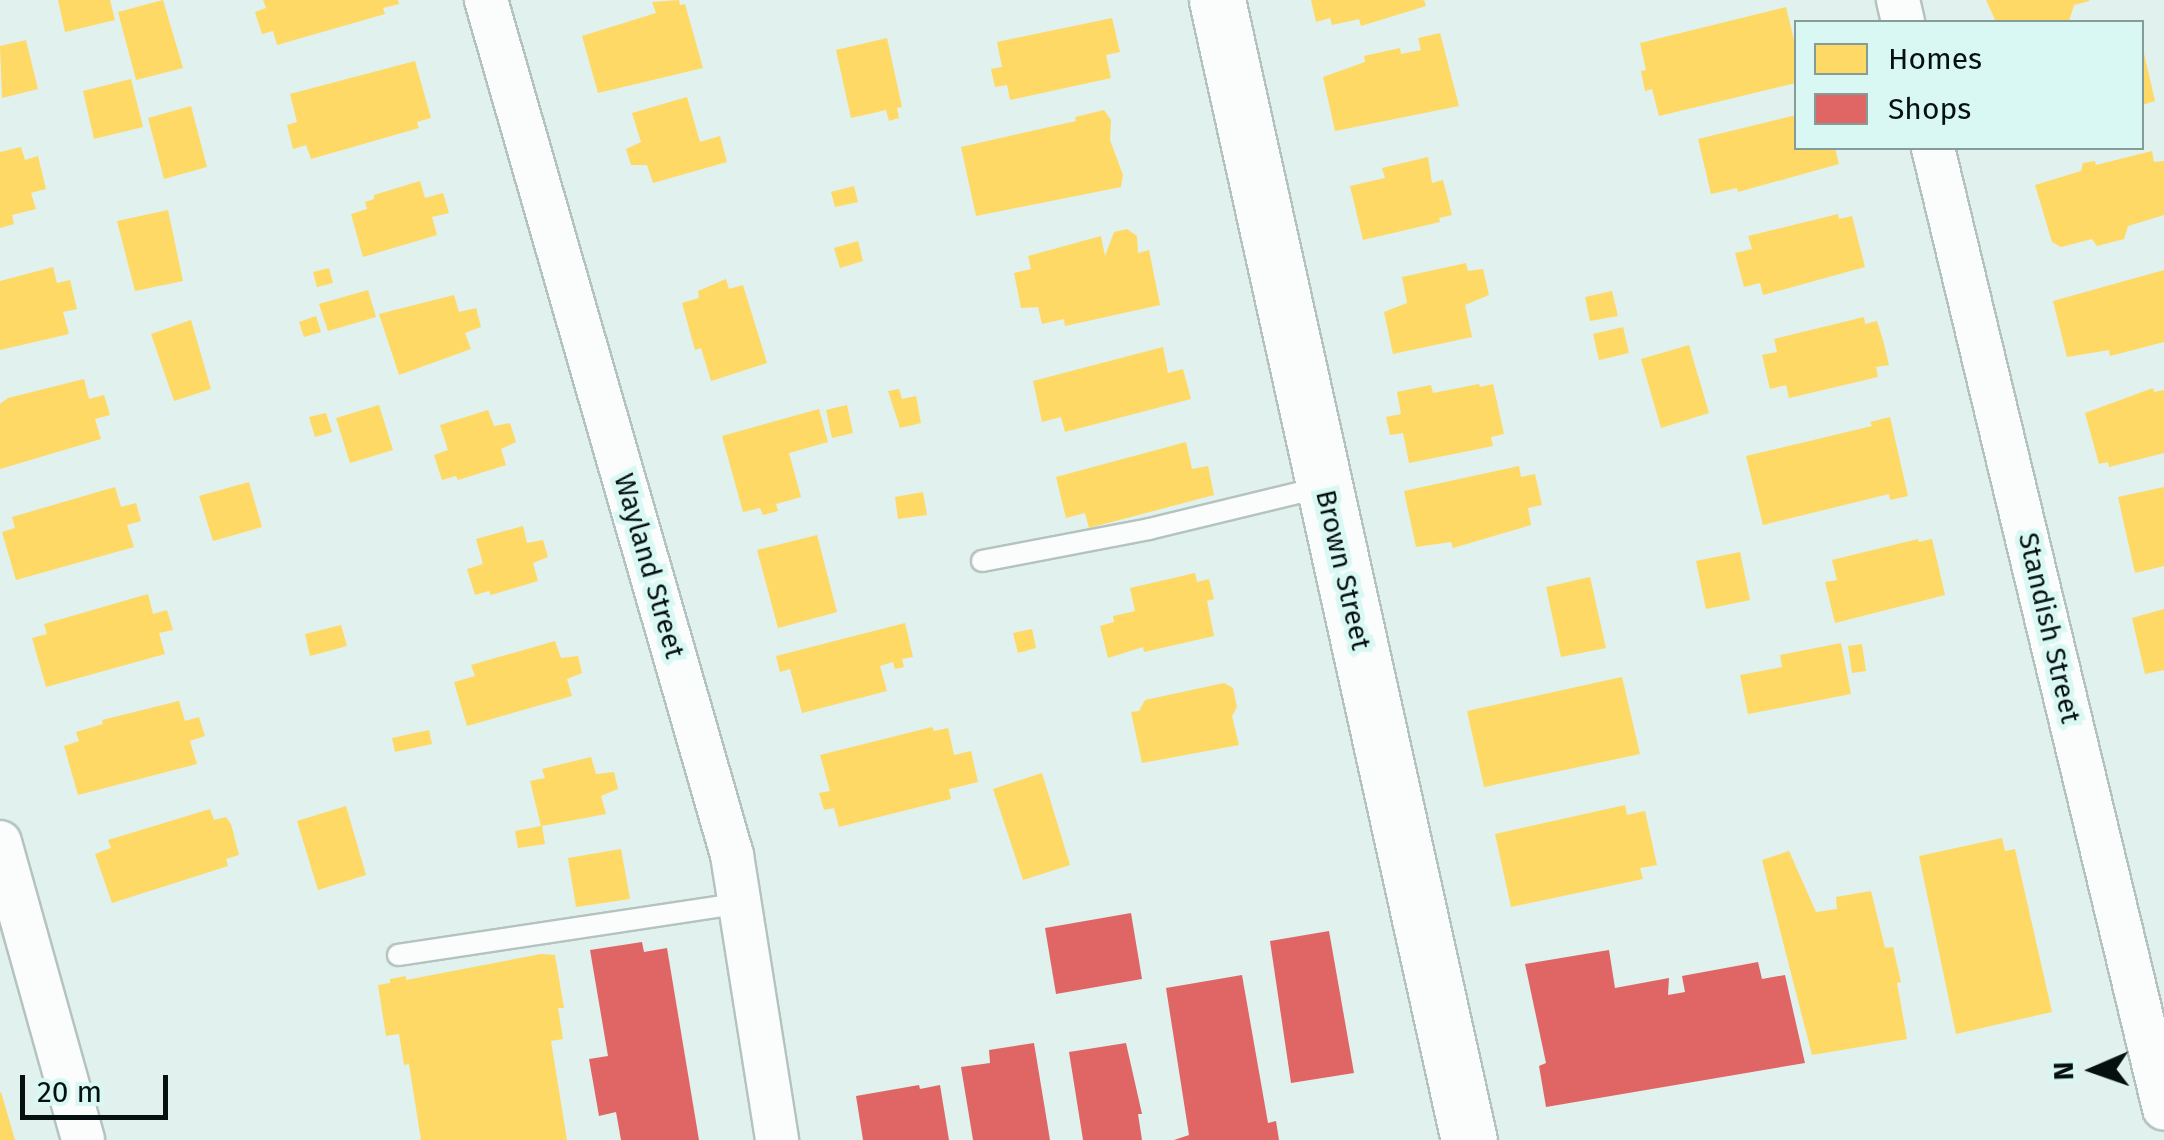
<!DOCTYPE html>
<html>
<head>
<meta charset="utf-8">
<style>
  body { margin:0 }
  #map { position:relative; width:2164px; height:1140px; overflow:hidden; background:#e0f1ee; font-family:"Fira Sans",sans-serif }
  div>[style] { position:absolute }
  [style*='--x'] { left:calc(var(--x)*1px); top:calc(var(--y)*1px); width:calc(var(--w)*1px); rotate:calc(var(--a)*1deg) }
  .homes>* { inset:0; background:#ffd966 }
  .shops>* { inset:0; background:#e06666 }
  .roads { filter:drop-shadow(2px 0 #b5c3c0) drop-shadow(-2px 0 #b5c3c0) drop-shadow(0 2px #b5c3c0) drop-shadow(0 -2px #b5c3c0) }
  .service>* { height:20px; margin:-10px; padding:0 10px; transform-origin:10px; border-radius:10px; background:#fafdfc }
  .minor>* { height:42px; margin:-21px; padding:0 21px; transform-origin:21px; border-radius:21px; background:#fafdfc }
  .secondary>* { height:55px; margin:-27.5px; padding:0 27.5px; transform-origin:27.5px; border-radius:27.5px; background:#fafdfc }
  span { translate:-50% -50%; white-space:nowrap; text-align:center; line-height:1.15; -webkit-text-stroke:10px #d9f8f3; paint-order:stroke }
  .street-label { font-size:28px; color:#06110f }
  .legend { position:absolute; left:1794px; top:20px; width:350px; height:130px; box-sizing:border-box; background:#d9f8f3; border:2px solid #859c98; margin:0; padding:12px 18px; list-style:none; font-size:30px; color:#06110f }
  .legend li { display:flex; align-items:center; gap:20px; height:50px }
  .legend b { width:50px; border:2px solid #859c98 }
  .north { position:absolute; left:2044px; top:1020px; width:100px; height:100px; -webkit-text-stroke:8px #d9f8f3; paint-order:stroke; rotate:268deg; font-size:28px; font-weight:700; line-height:40px; text-align:center; color:#06110f }
  .north::after { content:''; display:block; margin:auto; width:35px; height:45px; background:#06110f; clip-path:polygon(50% 0,100% 100%,50% 72%,0 100%) }
  .scale { position:absolute; left:20px; top:1075px; width:148px; height:45px; box-sizing:border-box; border:5px solid #06110f; border-top:0; padding-left:12px; font-size:30px; line-height:35px; white-space:nowrap; color:#06110f; -webkit-text-stroke:8px #d9f8f3; paint-order:stroke }
</style>
</head>
<body>
<div id="map">
  <div class="homes">
    <i style="clip-path:polygon(58px 0,110px 0,115px 20px,65px 32px)"></i>
    <i style="clip-path:polygon(163px 0,183px 68px,136px 80px,118px 12px)"></i>
    <i style="clip-path:polygon(263px 0,398px 0,399px 4px,383px 8px,385px 14px,277px 45px,273px 31px,262px 34px,255px 12px,266px 8px)"></i>
    <i style="clip-path:polygon(679px 0,680px 5px,685px 4px,703px 68px,598px 93px,582px 36px,656px 13px,652px 2px)"></i>
    <i style="clip-path:polygon(1311px 0,1424px 0,1426px 6px,1361px 26px,1359px 19px,1332px 25px,1330px 18px,1316px 22px)"></i>
    <i style="clip-path:polygon(1986px 0,2089px 0,2089px 1px,2074px 5px,2069px 21px,2062px 22px,1996px 22px)"></i>
    <i style="clip-path:polygon(1786px 7px,1796px 48px,1796px 83px,1659px 116px,1652px 89px,1645px 91px,1641px 71px,1646px 70px,1640px 43px)"></i>
    <i style="clip-path:polygon(1112px 18px,1120px 52px,1106px 55px,1111px 78px,1010px 100px,1007px 85px,995px 87px,991px 69px,1002px 67px,997px 42px)"></i>
    <i style="clip-path:polygon(1440px 33px,1459px 106px,1335px 131px,1323px 77px,1365px 62px,1364px 56px,1400px 48px,1401px 54px,1421px 50px,1418px 38px)"></i>
    <i style="clip-path:polygon(887px 38px,902px 107px,897px 108px,899px 118px,889px 121px,886px 110px,851px 118px,836px 50px)"></i>
    <i style="clip-path:polygon(26px 40px,38px 89px,2px 98px,0 46px)"></i>
    <i style="clip-path:polygon(2143px 49px,2155px 101px,2142px 105px,2142px 50px)"></i>
    <i style="clip-path:polygon(415px 61px,431px 118px,417px 122px,419px 128px,311px 159px,306px 145px,293px 149px,287px 125px,297px 122px,290px 94px)"></i>
    <i style="clip-path:polygon(131px 79px,143px 127px,94px 139px,83px 91px)"></i>
    <i style="clip-path:polygon(687px 97px,700px 142px,720px 136px,727px 162px,653px 183px,647px 165px,631px 165px,626px 149px,641px 142px,632px 113px)"></i>
    <i style="clip-path:polygon(191px 106px,207px 167px,164px 179px,148px 118px)"></i>
    <i style="clip-path:polygon(1104px 110px,1111px 120px,1110px 140px,1123px 175px,1121px 187px,976px 216px,961px 147px,1076px 121px,1075px 117px)"></i>
    <i style="clip-path:polygon(1796px 115px,1796px 148px,1835px 148px,1839px 164px,1738px 192px,1737px 188px,1711px 194px,1698px 139px)"></i>
    <i style="clip-path:polygon(21px 147px,25px 160px,38px 156px,46px 189px,31px 193px,36px 209px,12px 215px,14px 224px,0 228px,0 152px)"></i>
    <i style="clip-path:polygon(2152px 151px,2154px 162px,2164px 161px,2164px 215px,2128px 226px,2124px 239px,2097px 246px,2092px 239px,2061px 247px,2052px 242px,2035px 185px,2081px 171px,2083px 163px,2095px 161px,2096px 165px)"></i>
    <i style="clip-path:polygon(1428px 157px,1432px 183px,1443px 180px,1452px 215px,1439px 218px,1440px 222px,1363px 240px,1350px 186px,1385px 178px,1382px 168px)"></i>
    <i style="clip-path:polygon(420px 181px,425px 198px,443px 193px,449px 213px,432px 217px,437px 235px,363px 257px,351px 214px,367px 209px,365px 202px,374px 199px,374px 195px)"></i>
    <i style="clip-path:polygon(854px 186px,858px 202px,835px 207px,831px 192px)"></i>
    <i style="clip-path:polygon(168px 210px,183px 281px,135px 291px,117px 221px)"></i>
    <i style="clip-path:polygon(1838px 214px,1839px 219px,1852px 216px,1865px 267px,1763px 295px,1760px 283px,1744px 287px,1735px 253px,1752px 249px,1748px 236px)"></i>
    <i style="clip-path:polygon(1127px 229px,1137px 236px,1138px 253px,1149px 250px,1160px 305px,1065px 326px,1064px 319px,1042px 324px,1038px 307px,1021px 308px,1014px 273px,1031px 269px,1028px 256px,1101px 236px,1105px 256px,1114px 232px)"></i>
    <i style="clip-path:polygon(858px 241px,863px 261px,840px 268px,834px 248px)"></i>
    <i style="clip-path:polygon(1466px 263px,1468px 271px,1483px 269px,1489px 295px,1465px 305px,1472px 337px,1393px 354px,1384px 312px,1407px 303px,1402px 277px)"></i>
    <i style="clip-path:polygon(53px 267px,57px 283px,70px 280px,77px 309px,63px 312px,69px 334px,0 350px,0 281px)"></i>
    <i style="clip-path:polygon(329px 268px,333px 283px,317px 287px,313px 272px)"></i>
    <i style="clip-path:polygon(2164px 270px,2164px 342px,2110px 356px,2109px 350px,2067px 357px,2053px 301px)"></i>
    <i style="clip-path:polygon(726px 279px,729px 289px,743px 285px,767px 363px,711px 381px,701px 348px,695px 350px,682px 303px,699px 298px,698px 291px)"></i>
    <i style="clip-path:polygon(368px 290px,376px 317px,328px 331px,319px 304px)"></i>
    <i style="clip-path:polygon(1612px 291px,1618px 316px,1590px 321px,1585px 297px)"></i>
    <i style="clip-path:polygon(454px 295px,459px 312px,476px 308px,481px 327px,465px 333px,471px 349px,399px 375px,379px 314px)"></i>
    <i style="clip-path:polygon(316px 316px,321px 332px,304px 337px,299px 322px)"></i>
    <i style="clip-path:polygon(1864px 317px,1865px 324px,1877px 321px,1883px 340px,1889px 365px,1876px 367px,1878px 377px,1789px 398px,1786px 385px,1770px 389px,1762px 355px,1777px 352px,1774px 339px)"></i>
    <i style="clip-path:polygon(191px 320px,211px 389px,174px 401px,151px 334px)"></i>
    <i style="clip-path:polygon(1623px 327px,1629px 353px,1599px 360px,1593px 334px)"></i>
    <i style="clip-path:polygon(1689px 345px,1709px 413px,1661px 428px,1641px 359px)"></i>
    <i style="clip-path:polygon(1163px 347px,1168px 373px,1183px 369px,1191px 399px,1065px 432px,1061px 417px,1042px 422px,1033px 381px)"></i>
    <i style="clip-path:polygon(84px 379px,89px 399px,104px 395px,110px 415px,95px 419px,101px 439px,0 469px,0 404px,8px 398px)"></i>
    <i style="clip-path:polygon(1479px 384px,1480px 387px,1493px 384px,1504px 434px,1491px 437px,1493px 446px,1409px 463px,1403px 433px,1390px 435px,1386px 417px,1401px 414px,1397px 392px,1431px 385px,1433px 393px)"></i>
    <i style="clip-path:polygon(2153px 388px,2154px 392px,2164px 390px,2164px 453px,2109px 467px,2108px 462px,2099px 464px,2085px 413px)"></i>
    <i style="clip-path:polygon(899px 389px,902px 399px,916px 396px,921px 423px,900px 428px,888px 391px)"></i>
    <i style="clip-path:polygon(379px 405px,393px 450px,350px 463px,336px 418px)"></i>
    <i style="clip-path:polygon(847px 405px,853px 433px,832px 438px,826px 410px)"></i>
    <i style="clip-path:polygon(819px 409px,828px 442px,789px 453px,801px 497px,776px 504px,778px 511px,763px 515px,760px 508px,743px 512px,722px 436px)"></i>
    <i style="clip-path:polygon(488px 410px,494px 426px,510px 423px,516px 442px,501px 449px,506px 465px,458px 480px,456px 476px,442px 480px,434px 455px,448px 450px,440px 425px)"></i>
    <i style="clip-path:polygon(326px 413px,332px 432px,315px 437px,309px 417px)"></i>
    <i style="clip-path:polygon(1890px 417px,1908px 496px,1890px 500px,1889px 494px,1763px 525px,1746px 456px,1872px 426px,1870px 422px)"></i>
    <i style="clip-path:polygon(1186px 442px,1192px 469px,1208px 466px,1214px 495px,1089px 528px,1085px 513px,1066px 518px,1056px 477px)"></i>
    <i style="clip-path:polygon(1519px 466px,1521px 477px,1535px 474px,1542px 505px,1528px 508px,1531px 525px,1453px 548px,1451px 542px,1416px 547px,1404px 491px)"></i>
    <i style="clip-path:polygon(249px 482px,262px 527px,213px 541px,199px 496px)"></i>
    <i style="clip-path:polygon(115px 487px,121px 507px,136px 503px,141px 521px,127px 525px,134px 547px,16px 580px,2px 532px,15px 528px,12px 517px)"></i>
    <i style="clip-path:polygon(2164px 487px,2164px 566px,2135px 573px,2118px 497px)"></i>
    <i style="clip-path:polygon(923px 492px,927px 515px,898px 519px,895px 497px)"></i>
    <i style="clip-path:polygon(523px 526px,527px 543px,543px 540px,548px 557px,533px 563px,538px 581px,491px 595px,489px 591px,475px 595px,467px 569px,483px 564px,476px 539px)"></i>
    <i style="clip-path:polygon(817px 535px,837px 612px,778px 628px,757px 550px)"></i>
    <i style="clip-path:polygon(1918px 539px,1919px 542px,1932px 539px,1945px 595px,1835px 623px,1825px 582px,1837px 580px,1832px 560px)"></i>
    <i style="clip-path:polygon(1740px 552px,1750px 600px,1706px 609px,1696px 561px)"></i>
    <i style="clip-path:polygon(1195px 573px,1197px 582px,1209px 579px,1214px 599px,1207px 601px,1214px 636px,1144px 652px,1143px 647px,1108px 658px,1100px 626px,1114px 622px,1113px 616px,1135px 611px,1130px 588px)"></i>
    <i style="clip-path:polygon(1590px 577px,1606px 648px,1561px 657px,1546px 587px)"></i>
    <i style="clip-path:polygon(148px 594px,153px 614px,167px 610px,173px 630px,159px 633px,165px 654px,46px 687px,32px 638px,47px 634px,44px 624px)"></i>
    <i style="clip-path:polygon(2164px 609px,2164px 670px,2145px 674px,2132px 618px)"></i>
    <i style="clip-path:polygon(905px 623px,913px 657px,902px 659px,904px 667px,895px 669px,893px 662px,880px 666px,887px 691px,802px 713px,790px 669px,780px 672px,776px 656px)"></i>
    <i style="clip-path:polygon(341px 625px,347px 646px,310px 656px,305px 634px)"></i>
    <i style="clip-path:polygon(1032px 629px,1036px 648px,1018px 653px,1013px 633px)"></i>
    <i style="clip-path:polygon(555px 641px,561px 658px,578px 656px,582px 673px,567px 679px,572px 696px,467px 726px,454px 682px,475px 676px,471px 665px)"></i>
    <i style="clip-path:polygon(1841px 643px,1851px 694px,1748px 714px,1740px 675px,1782px 667px,1780px 655px)"></i>
    <i style="clip-path:polygon(1862px 644px,1866px 671px,1852px 673px,1848px 646px)"></i>
    <i style="clip-path:polygon(1622px 677px,1640px 754px,1484px 787px,1467px 711px)"></i>
    <i style="clip-path:polygon(1224px 683px,1233px 688px,1237px 707px,1232px 716px,1239px 745px,1142px 763px,1131px 712px,1139px 711px,1145px 700px)"></i>
    <i style="clip-path:polygon(179px 701px,185px 721px,199px 717px,205px 736px,190px 741px,197px 764px,78px 795px,64px 746px,79px 741px,76px 732px,103px 724px,102px 720px)"></i>
    <i style="clip-path:polygon(932px 727px,934px 731px,948px 728px,954px 755px,971px 751px,978px 782px,949px 789px,951px 799px,839px 827px,834px 808px,824px 810px,819px 793px,830px 791px,820px 755px)"></i>
    <i style="clip-path:polygon(429px 730px,432px 744px,395px 752px,392px 738px)"></i>
    <i style="clip-path:polygon(591px 757px,596px 774px,614px 772px,618px 789px,601px 796px,606px 814px,542px 826px,545px 844px,518px 848px,515px 831px,541px 826px,530px 781px,545px 778px,542px 769px)"></i>
    <i style="clip-path:polygon(1042px 773px,1070px 865px,1023px 880px,993px 789px)"></i>
    <i style="clip-path:polygon(1625px 805px,1627px 815px,1645px 811px,1657px 865px,1640px 868px,1643px 879px,1511px 907px,1495px 834px)"></i>
    <i style="clip-path:polygon(346px 806px,366px 875px,318px 890px,297px 821px)"></i>
    <i style="clip-path:polygon(210px 809px,214px 820px,226px 817px,231px 824px,239px 855px,226px 859px,228px 866px,112px 903px,95px 854px,111px 848px,108px 840px)"></i>
    <i style="clip-path:polygon(2002px 838px,2005px 851px,2015px 849px,2052px 1012px,1956px 1034px,1919px 856px)"></i>
    <i style="clip-path:polygon(621px 849px,630px 899px,576px 907px,568px 858px)"></i>
    <i style="clip-path:polygon(1789px 851px,1816px 912px,1837px 909px,1836px 897px,1871px 891px,1885px 948px,1893px 947px,1901px 982px,1897px 983px,1907px 1039px,1812px 1055px,1762px 860px)"></i>
    <i style="clip-path:polygon(541px 954px,555px 955px,564px 1008px,558px 1008px,563px 1039px,551px 1041px,567px 1140px,421px 1140px,409px 1064px,404px 1065px,399px 1034px,386px 1036px,378px 985px,390px 983px,390px 979px,406px 976px,406px 980px)"></i>
    <i style="clip-path:polygon(0 1092px,1px 1092px,15px 1140px,0 1140px)"></i>
  </div>
  <div class="shops">
    <i style="clip-path:polygon(1131px 913px,1142px 979px,1056px 994px,1045px 928px)"></i>
    <i style="clip-path:polygon(1329px 931px,1354px 1073px,1291px 1083px,1270px 941px)"></i>
    <i style="clip-path:polygon(642px 942px,644px 952px,667px 948px,699px 1140px,621px 1140px,616px 1112px,599px 1116px,589px 1059px,608px 1056px,590px 950px)"></i>
    <i style="clip-path:polygon(1609px 950px,1615px 988px,1669px 978px,1668px 995px,1685px 992px,1682px 976px,1758px 962px,1762px 979px,1785px 975px,1805px 1063px,1546px 1107px,1539px 1066px,1546px 1063px,1525px 964px)"></i>
    <i style="clip-path:polygon(1242px 975px,1268px 1123px,1276px 1121px,1279px 1140px,1174px 1140px,1189px 1135px,1166px 988px)"></i>
    <i style="clip-path:polygon(1034px 1043px,1050px 1140px,973px 1140px,961px 1067px,990px 1063px,989px 1050px)"></i>
    <i style="clip-path:polygon(1126px 1043px,1142px 1114px,1138px 1114px,1142px 1140px,1083px 1140px,1069px 1052px)"></i>
    <i style="clip-path:polygon(919px 1085px,920px 1089px,940px 1085px,949px 1140px,863px 1140px,856px 1096px)"></i>
  </div>
  <div class="roads">
    <div class="service">
      <i style="--x:982;--y:561;--w:170;--a:-10.8"></i>
      <i style="--x:1149;--y:529;--w:178;--a:-13.6"></i>
      <i style="--x:398;--y:955;--w:346;--a:-8.6"></i>
    </div>
    <div class="minor">
      <i style="--x:486;--y:0;--w:890;--a:73.95"></i>
      <i style="--x:732;--y:855;--w:289;--a:81"></i>
      <i style="--x:1898;--y:0;--w:23;--a:77"></i>
      <i style="--x:1933;--y:148;--w:988;--a:76.48"></i>
      <i style="--x:0;--y:842;--w:309;--a:74.4"></i>
    </div>
    <div class="secondary">
      <i style="--x:1217;--y:0;--w:1168;--a:77.54"></i>
    </div>
  </div>
  <div class="street-label">
    <span style="left:649px;top:566px;rotate:74deg">Wayland Street</span>
    <span style="left:1343px;top:570px;rotate:77deg">Brown Street</span>
    <span style="left:2049px;top:628px;rotate:77deg">Standish Street</span>
  </div>
  <ul class="legend">
  <li><b style="height:28px;background:#ffd966"></b>Homes</li>
  <li><b style="height:28px;background:#e06666"></b>Shops</li>
  </ul>
  <div class="north">N</div>
  <div class="scale">20 m</div>
</div>
</body>
</html>
